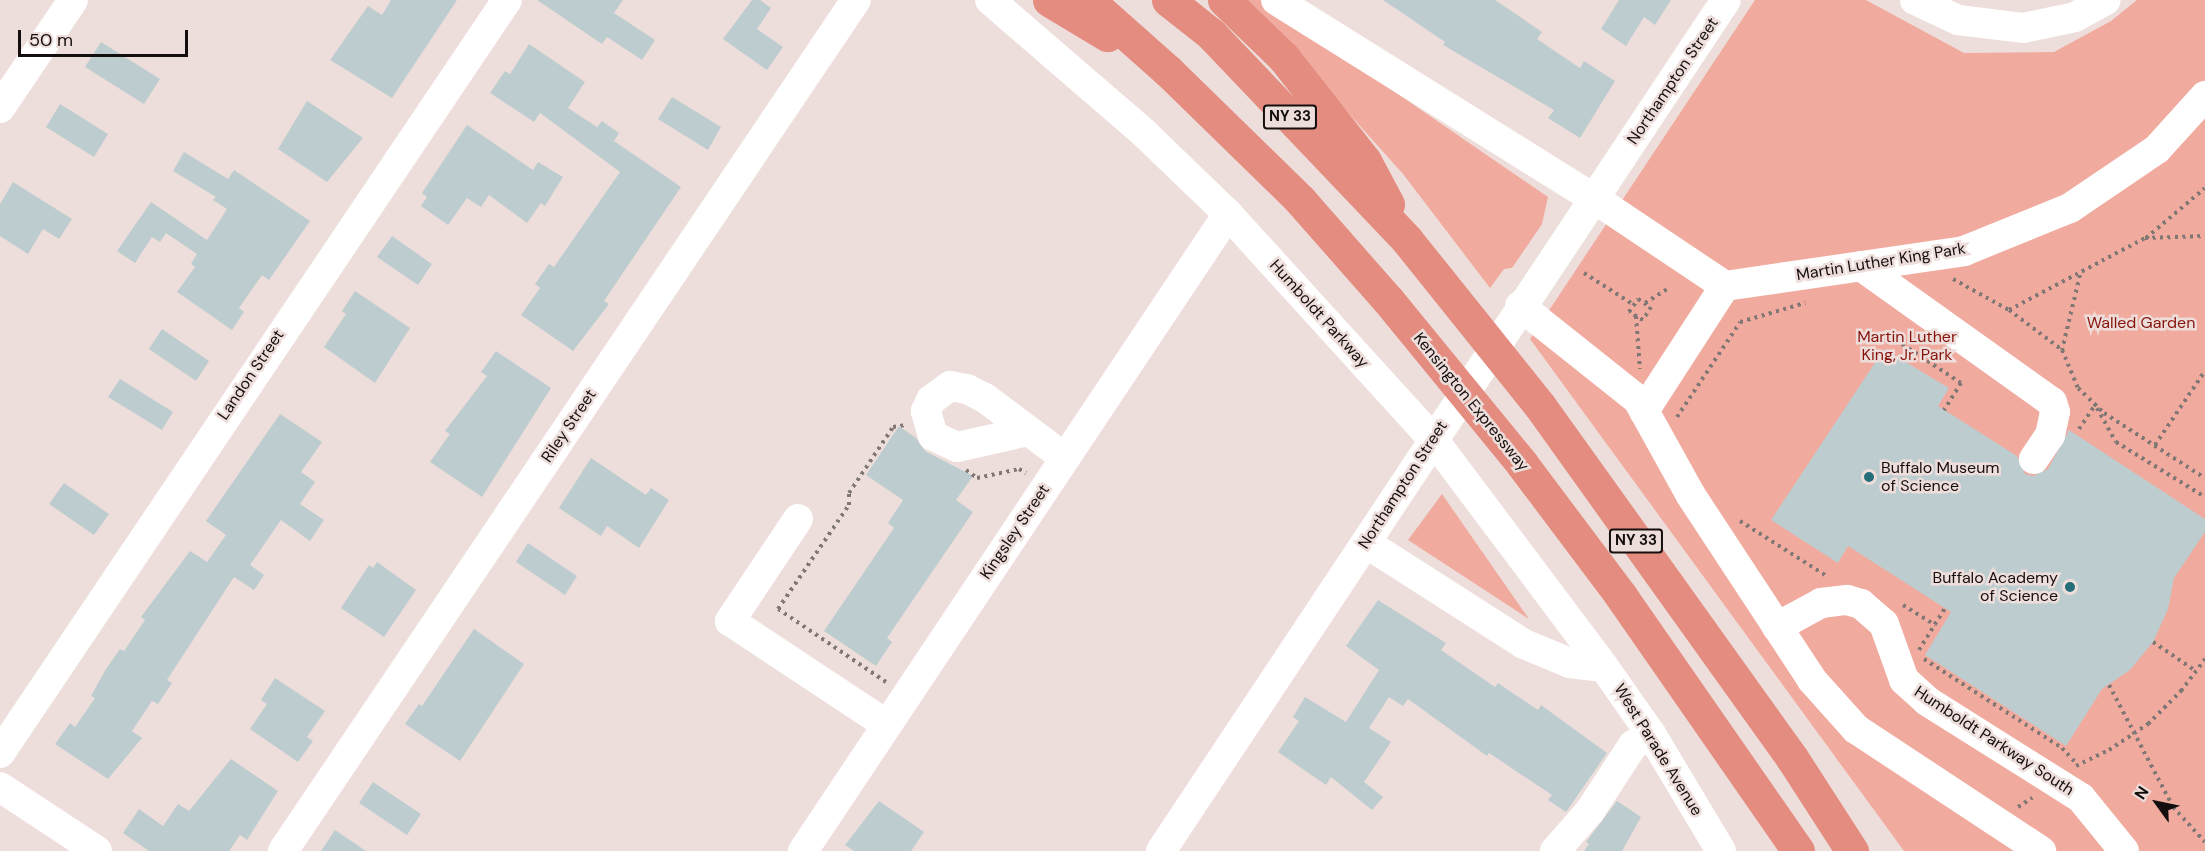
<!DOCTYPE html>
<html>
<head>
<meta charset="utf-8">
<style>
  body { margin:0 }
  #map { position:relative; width:2205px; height:851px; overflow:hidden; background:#eededb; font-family:"DM Sans",sans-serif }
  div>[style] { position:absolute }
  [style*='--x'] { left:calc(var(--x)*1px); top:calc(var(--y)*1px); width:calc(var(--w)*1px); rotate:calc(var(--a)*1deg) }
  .green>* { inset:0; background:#f1aa9e }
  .building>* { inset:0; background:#bdcccf }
  .path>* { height:4px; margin-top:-2px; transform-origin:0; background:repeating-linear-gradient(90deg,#817775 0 3px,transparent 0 7.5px) }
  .minor>* { height:30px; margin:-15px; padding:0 15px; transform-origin:15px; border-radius:15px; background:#fff }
  .highway>* { height:33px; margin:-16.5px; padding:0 16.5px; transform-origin:16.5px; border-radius:16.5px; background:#e38c7f }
  .dots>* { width:16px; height:16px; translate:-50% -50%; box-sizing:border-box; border:3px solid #eededb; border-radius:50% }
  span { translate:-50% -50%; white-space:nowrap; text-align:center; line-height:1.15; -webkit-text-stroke:5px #eededb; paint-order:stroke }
  .shield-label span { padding:2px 4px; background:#eededb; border:2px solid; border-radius:4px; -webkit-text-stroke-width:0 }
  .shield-label { font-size:15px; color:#140f0e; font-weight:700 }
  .street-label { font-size:16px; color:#140f0e }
  .park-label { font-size:16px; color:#87130c }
  .poi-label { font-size:16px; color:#140f0e }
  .left { translate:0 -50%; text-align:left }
  .right { translate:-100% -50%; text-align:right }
  .north { position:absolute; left:2127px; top:773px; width:60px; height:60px; -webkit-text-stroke:4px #eededb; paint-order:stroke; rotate:303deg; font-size:16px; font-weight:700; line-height:24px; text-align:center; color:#140f0e }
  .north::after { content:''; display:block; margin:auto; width:21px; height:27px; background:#140f0e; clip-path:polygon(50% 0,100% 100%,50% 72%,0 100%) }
  .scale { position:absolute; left:18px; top:30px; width:170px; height:27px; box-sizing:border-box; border:3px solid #140f0e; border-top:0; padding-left:8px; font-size:18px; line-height:21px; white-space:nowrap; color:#140f0e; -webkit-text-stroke:4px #eededb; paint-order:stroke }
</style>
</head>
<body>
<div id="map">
  <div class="green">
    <i style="clip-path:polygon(1241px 0,1261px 0,1548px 197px,1542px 224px,1512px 268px,1504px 269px,1490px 288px,1403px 174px,1292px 50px)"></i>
    <i style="clip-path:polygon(1755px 0,1866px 0,1964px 53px,2054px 52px,2111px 21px,2137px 0,2205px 0,2205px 851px,1904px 851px,1530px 339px)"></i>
    <i style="clip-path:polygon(1442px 494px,1529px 619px,1408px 540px)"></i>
  </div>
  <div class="building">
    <i style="clip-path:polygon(391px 0,457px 0,392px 98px,330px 60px,368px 6px,382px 15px)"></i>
    <i style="clip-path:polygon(537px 0,623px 0,614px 13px,655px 40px,642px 60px,607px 37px,602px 44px)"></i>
    <i style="clip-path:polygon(752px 0,760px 0,771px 8px,757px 29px,783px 47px,767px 70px,723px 39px)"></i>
    <i style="clip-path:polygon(1383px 0,1495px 0,1542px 32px,1537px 39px,1580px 68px,1584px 61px,1615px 81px,1580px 138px,1548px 118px,1554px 110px,1443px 45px,1445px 42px)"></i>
    <i style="clip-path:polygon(1619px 0,1671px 0,1655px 25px,1644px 17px,1626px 46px,1601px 29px)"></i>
    <i style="clip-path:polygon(101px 42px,160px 79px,144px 104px,85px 67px)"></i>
    <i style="clip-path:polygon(529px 44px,585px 82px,568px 108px,597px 127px,602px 121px,619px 133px,614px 141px,681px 187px,604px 301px,609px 304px,573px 351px,521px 315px,540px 288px,535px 284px,549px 264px,554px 267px,620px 172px,540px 113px,534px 122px,490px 93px,505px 71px,510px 74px)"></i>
    <i style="clip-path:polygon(672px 97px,721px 127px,708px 150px,658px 119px)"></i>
    <i style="clip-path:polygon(307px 101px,363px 138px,327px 182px,278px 149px)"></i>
    <i style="clip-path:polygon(60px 104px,108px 134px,94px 157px,46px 127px)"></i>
    <i style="clip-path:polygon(467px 125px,533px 170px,538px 162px,563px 177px,545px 206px,541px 203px,527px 223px,489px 195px,481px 207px,467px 198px,448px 225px,421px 206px,427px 197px,422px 193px)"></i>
    <i style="clip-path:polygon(184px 152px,228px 179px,234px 170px,310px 221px,269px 280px,262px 275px,239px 308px,244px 312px,232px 330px,177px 292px,195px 267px,191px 264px,197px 254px,166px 233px,160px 242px,152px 237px,135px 263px,117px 251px,151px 202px,207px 240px,227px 209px,213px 200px,216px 197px,173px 171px)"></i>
    <i style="clip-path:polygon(13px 182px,72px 219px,59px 239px,43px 229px,28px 254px,0 236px,0 204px)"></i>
    <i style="clip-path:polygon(392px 236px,432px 264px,418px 285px,377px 257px)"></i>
    <i style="clip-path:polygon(355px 291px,410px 328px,375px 383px,324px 347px,346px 314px,342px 311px)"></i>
    <i style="clip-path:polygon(162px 329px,209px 361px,196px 381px,149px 349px)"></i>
    <i style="clip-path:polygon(1884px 349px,1949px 388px,1938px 406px,2017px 456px,2025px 474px,2033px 476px,2048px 469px,2069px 430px,2205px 519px,2205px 532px,2174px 578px,2168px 609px,2153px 642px,2130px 670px,2102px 689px,2066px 746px,1925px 655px,1951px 612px,1848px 546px,1838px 563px,1771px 520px)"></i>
    <i style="clip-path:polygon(496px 351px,551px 388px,482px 497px,430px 462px,450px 434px,445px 431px,487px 376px,481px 372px)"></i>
    <i style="clip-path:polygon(120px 379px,173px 412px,162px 430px,108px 397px)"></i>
    <i style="clip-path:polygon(280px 414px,322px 442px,301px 472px,315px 482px,300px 504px,324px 520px,310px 541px,281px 520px,250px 565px,264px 575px,254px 590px,234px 577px,167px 680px,172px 683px,158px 704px,152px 701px,132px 731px,142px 738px,108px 779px,55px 744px,70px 723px,75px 727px,95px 698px,91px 696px,106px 669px,120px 649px,124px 651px,145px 620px,141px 617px,190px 551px,207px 562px,226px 535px,206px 521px)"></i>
    <i style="clip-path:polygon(899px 426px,916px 438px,925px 451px,973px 476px,956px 500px,973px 512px,887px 638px,892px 642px,876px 666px,824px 631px,894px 528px,888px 523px,903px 500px,866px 475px)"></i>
    <i style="clip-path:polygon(591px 458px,646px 495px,651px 488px,669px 500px,639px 548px,607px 526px,601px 536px,559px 508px)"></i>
    <i style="clip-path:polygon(64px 483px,109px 514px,94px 535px,49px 504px)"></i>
    <i style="clip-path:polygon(528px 543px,577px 576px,565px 595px,516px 562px)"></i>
    <i style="clip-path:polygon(377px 562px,416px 590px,384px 637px,341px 608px,369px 565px,373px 568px)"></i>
    <i style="clip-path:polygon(1378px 600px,1446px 643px,1441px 650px,1495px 687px,1498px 683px,1538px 710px,1541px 705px,1607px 753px,1566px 812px,1548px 800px,1552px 795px,1489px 753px,1487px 756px,1408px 699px,1403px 706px,1389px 697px,1369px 728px,1391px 742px,1364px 782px,1383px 797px,1372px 810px,1331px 777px,1326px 785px,1278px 752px,1299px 721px,1293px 717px,1305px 697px,1346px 722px,1379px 670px,1346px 646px)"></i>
    <i style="clip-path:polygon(474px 629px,524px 664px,460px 761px,405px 724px,419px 704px,422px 706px)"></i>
    <i style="clip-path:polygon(275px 678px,325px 711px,307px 737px,313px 741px,298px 762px,250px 729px,267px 704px,261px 700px)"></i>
    <i style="clip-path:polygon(231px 759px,278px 791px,247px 840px,240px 835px,229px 851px,149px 851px,123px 833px,139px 809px,163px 826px,178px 804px,189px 811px)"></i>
    <i style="clip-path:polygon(373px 782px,421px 814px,407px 835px,359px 803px)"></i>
    <i style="clip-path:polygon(879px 801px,924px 832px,911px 851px,854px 851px,845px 845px)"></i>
    <i style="clip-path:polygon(1617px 801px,1641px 817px,1622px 851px,1584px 851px,1589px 844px,1586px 842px)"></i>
    <i style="clip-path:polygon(335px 830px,366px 851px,321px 851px)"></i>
  </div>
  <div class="path">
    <i style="--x:2146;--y:238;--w:77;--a:-40.3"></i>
    <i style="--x:1584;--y:273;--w:59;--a:32.6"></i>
    <i style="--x:2080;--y:275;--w:77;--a:103.5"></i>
    <i style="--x:2062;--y:350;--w:41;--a:67.2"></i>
    <i style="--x:2078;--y:388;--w:36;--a:44"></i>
    <i style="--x:2104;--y:413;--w:120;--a:32.8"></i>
    <i style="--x:1953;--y:279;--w:64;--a:29"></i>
    <i style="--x:2009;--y:310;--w:154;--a:-27.9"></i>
    <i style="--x:2145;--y:238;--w:60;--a:-1.9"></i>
    <i style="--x:1638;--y:299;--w:15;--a:32"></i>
    <i style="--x:1651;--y:307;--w:15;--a:122"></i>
    <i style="--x:1643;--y:320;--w:16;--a:-150"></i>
    <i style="--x:1629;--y:312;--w:16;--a:-55"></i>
    <i style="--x:1645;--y:303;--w:28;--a:-32"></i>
    <i style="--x:2009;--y:310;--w:66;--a:37"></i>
    <i style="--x:1636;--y:316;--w:53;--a:85.7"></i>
    <i style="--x:1896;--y:340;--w:78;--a:33.5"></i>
    <i style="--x:1961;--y:383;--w:32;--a:122"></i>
    <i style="--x:2097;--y:408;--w:39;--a:61"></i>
    <i style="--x:2116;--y:442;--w:105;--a:31.7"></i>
    <i style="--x:1677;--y:417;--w:114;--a:-56.4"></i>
    <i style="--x:1740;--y:322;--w:68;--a:-16.3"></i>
    <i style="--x:2079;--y:429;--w:29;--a:-56"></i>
    <i style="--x:2155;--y:445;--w:89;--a:-56"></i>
    <i style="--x:966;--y:470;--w:14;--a:36"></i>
    <i style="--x:977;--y:478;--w:43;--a:-12.1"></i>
    <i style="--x:1019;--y:469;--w:8;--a:30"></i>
    <i style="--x:1740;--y:521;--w:101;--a:32.4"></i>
    <i style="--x:1903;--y:605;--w:38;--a:32"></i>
    <i style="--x:2153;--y:642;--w:52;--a:34"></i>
    <i style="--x:1919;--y:650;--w:49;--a:-58.2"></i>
    <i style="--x:1924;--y:659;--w:164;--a:32.8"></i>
    <i style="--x:2062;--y:748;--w:18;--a:47"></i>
    <i style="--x:886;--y:682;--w:130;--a:-145.9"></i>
    <i style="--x:778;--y:609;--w:126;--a:-55.7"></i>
    <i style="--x:849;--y:505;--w:12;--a:-90"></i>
    <i style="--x:849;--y:493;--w:79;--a:-56.3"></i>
    <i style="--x:893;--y:427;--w:12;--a:-9"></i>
    <i style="--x:2109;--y:685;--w:138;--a:62.3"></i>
    <i style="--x:2173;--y:807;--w:47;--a:47.6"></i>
    <i style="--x:2076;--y:766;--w:37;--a:-26"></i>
    <i style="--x:2109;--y:750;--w:47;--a:-33.7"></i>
    <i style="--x:2148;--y:724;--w:47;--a:-45"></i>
    <i style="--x:2181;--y:691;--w:40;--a:-53"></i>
    <i style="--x:2018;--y:807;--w:17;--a:-33"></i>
  </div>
  <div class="minor">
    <i style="--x:990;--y:0;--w:205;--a:40.8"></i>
    <i style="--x:1145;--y:134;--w:115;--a:43.9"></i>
    <i style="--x:1228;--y:214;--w:304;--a:47.7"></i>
    <i style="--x:1433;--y:439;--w:285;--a:53.1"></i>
    <i style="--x:1604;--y:667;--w:82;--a:55"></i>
    <i style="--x:1651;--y:734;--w:136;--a:59.1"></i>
    <i style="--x:1276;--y:0;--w:376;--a:32"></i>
    <i style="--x:1595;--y:199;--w:156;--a:33.8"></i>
    <i style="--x:1725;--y:286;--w:242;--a:-8.3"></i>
    <i style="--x:1964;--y:251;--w:114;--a:-22.1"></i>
    <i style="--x:2070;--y:208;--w:105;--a:-34.1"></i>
    <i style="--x:2157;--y:149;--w:72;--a:-47.8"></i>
    <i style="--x:1915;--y:0;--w:47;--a:24.9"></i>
    <i style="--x:1958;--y:20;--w:65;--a:7"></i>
    <i style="--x:2023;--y:28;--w:53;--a:-11.9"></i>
    <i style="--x:2075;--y:17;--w:35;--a:-29"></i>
    <i style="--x:0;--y:108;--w:130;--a:-55.9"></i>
    <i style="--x:1861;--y:266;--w:234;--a:35.5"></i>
    <i style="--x:2052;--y:402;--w:10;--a:73"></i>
    <i style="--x:2055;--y:412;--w:24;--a:102"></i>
    <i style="--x:2050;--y:435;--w:29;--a:124"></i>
    <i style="--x:1520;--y:306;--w:151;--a:38.5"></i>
    <i style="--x:1638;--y:400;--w:107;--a:61"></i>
    <i style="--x:1690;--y:494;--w:222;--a:56.7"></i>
    <i style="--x:1812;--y:680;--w:66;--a:48.1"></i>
    <i style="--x:1856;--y:729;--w:222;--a:33.4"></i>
    <i style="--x:1644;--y:411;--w:149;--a:-57.1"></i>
    <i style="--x:1028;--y:431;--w:73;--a:167.3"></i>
    <i style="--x:957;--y:447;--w:26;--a:-155"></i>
    <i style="--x:933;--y:436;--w:26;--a:-106"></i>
    <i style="--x:926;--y:411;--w:12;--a:-66"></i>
    <i style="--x:931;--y:400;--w:24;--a:-36"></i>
    <i style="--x:950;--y:386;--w:17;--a:10"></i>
    <i style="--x:967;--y:389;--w:20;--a:27"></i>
    <i style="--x:985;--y:398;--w:100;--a:36.9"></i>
    <i style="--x:798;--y:519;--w:123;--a:123.7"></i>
    <i style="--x:730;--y:621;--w:188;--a:33.5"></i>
    <i style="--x:1366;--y:543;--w:188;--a:32.6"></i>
    <i style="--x:1524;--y:644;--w:50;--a:22.4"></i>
    <i style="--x:1570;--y:663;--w:34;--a:7"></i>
    <i style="--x:1777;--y:627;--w:50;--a:-28.6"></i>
    <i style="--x:1821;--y:603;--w:26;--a:-7"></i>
    <i style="--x:1847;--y:600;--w:15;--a:16"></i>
    <i style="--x:1861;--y:604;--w:30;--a:41"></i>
    <i style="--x:1884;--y:624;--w:59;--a:70.3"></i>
    <i style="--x:1904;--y:680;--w:31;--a:42"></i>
    <i style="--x:1927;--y:701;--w:182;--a:32.2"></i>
    <i style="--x:2081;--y:798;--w:68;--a:50.9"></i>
    <i style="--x:0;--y:753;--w:908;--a:-56.05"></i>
    <i style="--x:0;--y:787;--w:116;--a:33.4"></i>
    <i style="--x:283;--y:851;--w:1026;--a:-56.05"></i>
    <i style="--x:803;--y:851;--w:766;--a:-56.29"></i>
    <i style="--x:1161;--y:851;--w:1021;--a:-56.42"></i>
    <i style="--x:1555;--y:851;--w:53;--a:-48.8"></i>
    <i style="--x:1590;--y:811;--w:79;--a:-56.9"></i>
    <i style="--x:1633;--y:745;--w:21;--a:-31"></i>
  </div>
  <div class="highway">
    <i style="--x:1049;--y:0;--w:68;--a:31.1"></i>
    <i style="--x:1088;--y:0;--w:107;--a:41.6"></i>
    <i style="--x:1168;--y:71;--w:185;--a:44.3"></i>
    <i style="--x:1300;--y:200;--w:133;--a:48.7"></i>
    <i style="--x:1388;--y:300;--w:212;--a:50.7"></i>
    <i style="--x:1522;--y:464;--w:165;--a:53.1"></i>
    <i style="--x:1621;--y:596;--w:310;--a:55.2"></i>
    <i style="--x:1168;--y:0;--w:55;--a:38.3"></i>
    <i style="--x:1211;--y:34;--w:284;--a:46.4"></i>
    <i style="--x:1407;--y:240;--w:213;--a:51.3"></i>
    <i style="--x:1540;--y:406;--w:433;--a:54.4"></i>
    <i style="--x:1792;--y:758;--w:111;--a:57.2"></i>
    <i style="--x:1224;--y:0;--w:83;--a:44"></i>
    <i style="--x:1284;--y:58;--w:131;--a:51.8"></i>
    <i style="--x:1365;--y:161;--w:49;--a:61.9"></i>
  </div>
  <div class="dots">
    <i style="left:1869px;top:477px;background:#256e78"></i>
    <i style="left:2070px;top:587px;background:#256e78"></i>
  </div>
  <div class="shield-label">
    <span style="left:1290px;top:117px">NY 33</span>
    <span style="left:1636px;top:541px">NY 33</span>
  </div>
  <div class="street-label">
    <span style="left:1673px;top:81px;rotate:-56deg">Northampton Street</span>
    <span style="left:1881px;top:262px;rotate:-9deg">Martin Luther King Park</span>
    <span style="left:1319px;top:314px;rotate:48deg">Humboldt Parkway</span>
    <span style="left:251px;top:375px;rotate:-56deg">Landon Street</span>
    <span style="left:1471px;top:402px;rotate:51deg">Kensington Expressway</span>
    <span style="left:569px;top:426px;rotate:-56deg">Riley Street</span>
    <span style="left:1403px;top:485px;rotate:-57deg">Northampton Street</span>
    <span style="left:1015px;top:532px;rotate:-56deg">Kingsley Street</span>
    <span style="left:1994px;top:741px;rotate:33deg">Humboldt Parkway South</span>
    <span style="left:1658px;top:750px;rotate:58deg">West Parade Avenue</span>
  </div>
  <div class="park-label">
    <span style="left:2141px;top:323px">Walled Garden</span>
    <span style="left:1907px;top:346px">Martin Luther<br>King, Jr. Park</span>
  </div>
  <div class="poi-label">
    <span class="left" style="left:1881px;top:477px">Buffalo Museum<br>of Science</span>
    <span class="right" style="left:2058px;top:587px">Buffalo Academy<br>of Science</span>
  </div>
  <div class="north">N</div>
  <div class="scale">50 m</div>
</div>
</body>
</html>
